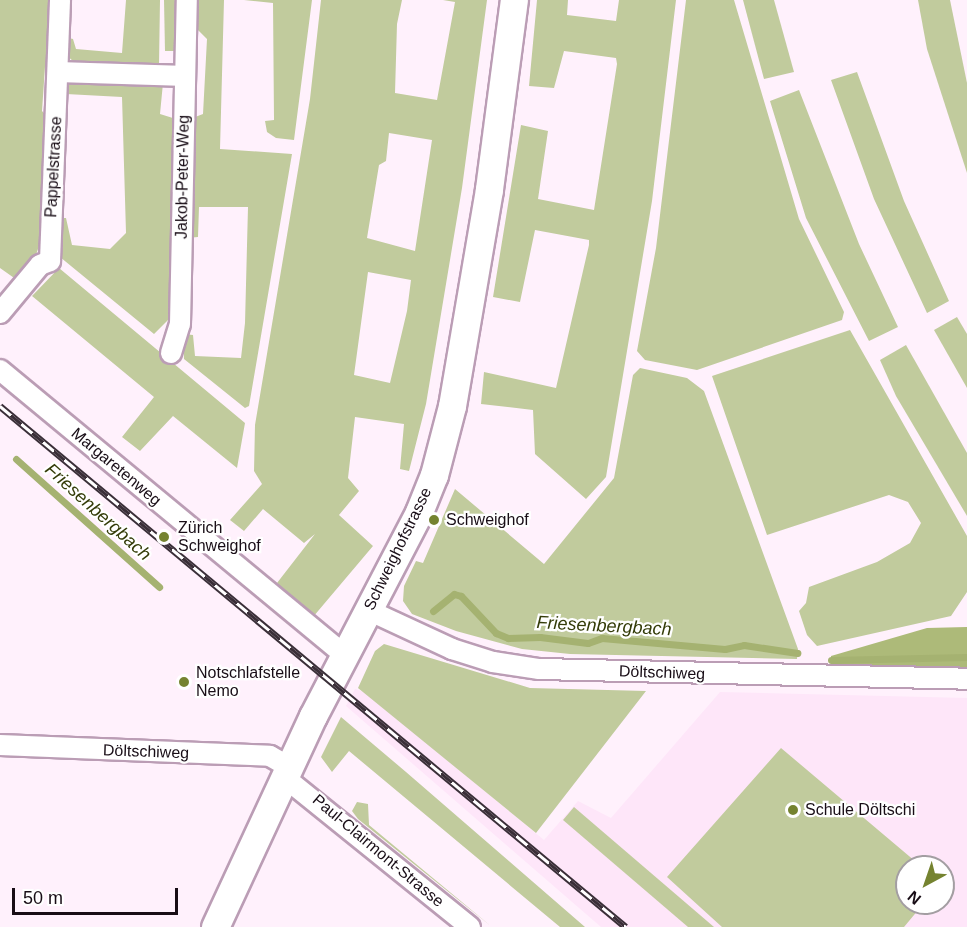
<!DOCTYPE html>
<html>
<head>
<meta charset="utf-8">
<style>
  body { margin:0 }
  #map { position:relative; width:967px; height:927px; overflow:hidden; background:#fff1fc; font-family:Helvetica,sans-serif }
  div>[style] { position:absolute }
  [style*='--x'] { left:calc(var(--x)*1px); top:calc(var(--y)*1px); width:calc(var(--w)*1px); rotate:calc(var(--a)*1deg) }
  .built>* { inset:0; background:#fee6f9 }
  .green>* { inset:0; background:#c1cb9d }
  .forest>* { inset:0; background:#adba79 }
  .stream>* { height:7px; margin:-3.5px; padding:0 3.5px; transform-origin:3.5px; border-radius:3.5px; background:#a5b271 }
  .roads { filter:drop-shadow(2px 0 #bb9db5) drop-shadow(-2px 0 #bb9db5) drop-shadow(0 2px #bb9db5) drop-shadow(0 -2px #bb9db5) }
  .street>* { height:20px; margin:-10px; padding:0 10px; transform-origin:10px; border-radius:10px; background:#fff }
  .secondary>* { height:27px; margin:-13.5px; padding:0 13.5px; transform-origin:13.5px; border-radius:13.5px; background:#fff }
  .rail>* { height:7px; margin-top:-3.5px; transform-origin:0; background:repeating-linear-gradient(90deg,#fff 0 14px,#3a2f38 0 28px); box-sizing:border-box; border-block:2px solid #3a2f38 }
  .dots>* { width:16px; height:16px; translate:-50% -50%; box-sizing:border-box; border:3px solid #fff; border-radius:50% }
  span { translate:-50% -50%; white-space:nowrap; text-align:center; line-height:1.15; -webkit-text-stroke:4.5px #fff; paint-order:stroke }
  .street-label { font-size:16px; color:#180d16 }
  .poi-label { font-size:16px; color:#180d16 }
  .left { translate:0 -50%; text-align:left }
  .water-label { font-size:18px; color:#343c09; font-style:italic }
  .north { position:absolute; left:895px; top:855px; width:60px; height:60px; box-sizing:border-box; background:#fff; border:2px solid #a39ea2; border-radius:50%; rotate:220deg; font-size:16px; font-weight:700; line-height:24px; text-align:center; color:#180d16 }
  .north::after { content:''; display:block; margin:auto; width:21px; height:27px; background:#758330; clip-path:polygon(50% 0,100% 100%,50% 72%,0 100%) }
  .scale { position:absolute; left:12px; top:888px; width:166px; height:27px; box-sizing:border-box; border:3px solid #180d16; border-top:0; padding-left:8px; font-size:18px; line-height:21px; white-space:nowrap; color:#180d16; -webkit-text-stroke:4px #fff; paint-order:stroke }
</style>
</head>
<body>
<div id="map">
  <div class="built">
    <i style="clip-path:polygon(evenodd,355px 689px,365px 692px,544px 840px,578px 801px,611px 818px,720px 692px,967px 698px,967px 927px,601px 927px,346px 706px,355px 689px,907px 867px,943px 867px,943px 903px,907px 903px,907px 867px)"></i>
  </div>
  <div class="green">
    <i style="clip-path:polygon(0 0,51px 0,52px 62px,45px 67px,42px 111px,49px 119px,48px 175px,42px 182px,40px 243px,33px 264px,17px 280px,0 268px)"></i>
    <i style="clip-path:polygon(126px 0,160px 0,159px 65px,73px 61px,66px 55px,64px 37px,73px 39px,76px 49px,122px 53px)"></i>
    <i style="clip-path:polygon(164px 0,183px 0,181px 51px,165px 51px)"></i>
    <i style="clip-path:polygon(194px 0,224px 0,220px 149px,292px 154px,249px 406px,245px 408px,184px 359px,183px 334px,193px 335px,195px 356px,241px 358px,245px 323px,248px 207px,199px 207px,198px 237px,187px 238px,190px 119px,203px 114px,207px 39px,195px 27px)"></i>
    <i style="clip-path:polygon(244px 0,312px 0,294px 140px,276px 138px,267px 132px,265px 121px,274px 120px,273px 3px)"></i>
    <i style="clip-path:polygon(evenodd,321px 0,402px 0,397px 24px,395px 93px,437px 100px,455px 2px,443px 0,487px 0,462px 188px,426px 404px,409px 471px,400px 469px,404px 424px,355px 417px,348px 478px,359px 491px,339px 515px,373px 546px,313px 617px,277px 583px,315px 534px,304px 543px,263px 509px,244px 531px,230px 520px,262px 484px,254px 471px,255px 425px,310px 99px,321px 0,389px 133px,432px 140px,415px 251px,367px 238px,379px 165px,386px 161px,389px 133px,321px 0,368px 272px,411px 280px,407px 311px,390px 383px,354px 375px,368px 272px)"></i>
    <i style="clip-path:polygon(537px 0,568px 0,567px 15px,616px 21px,619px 0,676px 0,652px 201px,606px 477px,586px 499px,535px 454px,533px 410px,481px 404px,484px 372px,556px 388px,589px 245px,589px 240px,535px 230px,520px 302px,493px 297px,521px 125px,548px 131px,538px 199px,594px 210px,617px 64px,616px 58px,564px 51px,554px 88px,529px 86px)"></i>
    <i style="clip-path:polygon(686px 0,734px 0,799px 219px,844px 312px,842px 320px,697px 370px,645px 360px,637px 351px,656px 248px)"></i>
    <i style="clip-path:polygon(743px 0,774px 0,794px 72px,764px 79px)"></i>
    <i style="clip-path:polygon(918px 0,950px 0,967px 83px,967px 173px,927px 49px)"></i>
    <i style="clip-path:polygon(857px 72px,904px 201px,949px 301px,927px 313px,874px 199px,831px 80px)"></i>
    <i style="clip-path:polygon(73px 79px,163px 83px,160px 114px,176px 119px,169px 319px,154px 334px,60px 257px,56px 218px,66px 218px,72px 245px,110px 249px,126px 233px,122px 97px,66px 94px,64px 83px)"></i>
    <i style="clip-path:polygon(799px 90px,859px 244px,898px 327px,869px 341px,806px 218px,770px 101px)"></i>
    <i style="clip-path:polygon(59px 268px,245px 423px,237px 468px,173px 416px,140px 451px,122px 437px,154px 397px,32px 296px)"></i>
    <i style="clip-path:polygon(957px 317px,967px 334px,967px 388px,934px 330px)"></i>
    <i style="clip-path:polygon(850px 330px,967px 536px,967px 592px,951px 616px,817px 646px,807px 635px,799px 611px,806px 603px,809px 587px,877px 562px,910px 543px,921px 523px,908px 502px,889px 495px,767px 535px,712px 376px)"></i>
    <i style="clip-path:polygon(906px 345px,967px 453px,967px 516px,896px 396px,880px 360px)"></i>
    <i style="clip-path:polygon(640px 368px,687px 378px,704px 391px,798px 649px,797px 659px,570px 654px,522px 649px,456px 631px,412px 614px,403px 601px,404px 586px,416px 561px,423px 563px,455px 489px,544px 564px,614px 478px,633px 375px)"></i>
    <i style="clip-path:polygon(384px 644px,530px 688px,646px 691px,536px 833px,358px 688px,375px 651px)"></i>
    <i style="clip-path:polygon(341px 717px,406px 772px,585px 927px,560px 927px,349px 751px,332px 772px,321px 757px)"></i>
    <i style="clip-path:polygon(781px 748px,922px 867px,907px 867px,907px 903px,924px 903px,904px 927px,722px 927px,667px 877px)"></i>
    <i style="clip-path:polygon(357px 802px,368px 804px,369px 825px,492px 927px,358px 819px,352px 811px)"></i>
    <i style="clip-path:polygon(574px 807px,714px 927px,688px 927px,563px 820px)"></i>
  </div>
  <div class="forest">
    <i style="clip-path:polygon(967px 627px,967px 670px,831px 666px,831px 656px,927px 628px)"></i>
  </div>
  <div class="stream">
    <i style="--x:16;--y:459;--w:192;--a:41.8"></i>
    <i style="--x:433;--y:611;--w:27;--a:-39"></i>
    <i style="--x:454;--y:594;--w:7;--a:16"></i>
    <i style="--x:461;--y:596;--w:51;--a:46.6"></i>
    <i style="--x:496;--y:633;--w:13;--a:23"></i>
    <i style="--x:508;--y:638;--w:32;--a:-2"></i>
    <i style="--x:540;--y:637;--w:48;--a:7.1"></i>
    <i style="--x:588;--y:643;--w:15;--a:-20"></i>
    <i style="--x:602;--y:638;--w:123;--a:5.1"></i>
    <i style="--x:725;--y:649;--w:19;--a:-12"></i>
    <i style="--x:744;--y:645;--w:54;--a:8.6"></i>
    <i style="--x:831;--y:660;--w:136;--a:-1.3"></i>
  </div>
  <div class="roads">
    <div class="street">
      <i style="--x:59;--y:72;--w:126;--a:1.8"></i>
      <i style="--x:0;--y:313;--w:62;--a:-50.2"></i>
      <i style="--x:40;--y:265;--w:11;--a:-22"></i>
      <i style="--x:50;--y:261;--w:261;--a:-87.8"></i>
      <i style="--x:171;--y:353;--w:30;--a:-73"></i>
      <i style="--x:180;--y:324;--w:324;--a:-88.8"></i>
      <i style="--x:0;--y:370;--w:447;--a:39.6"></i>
      <i style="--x:368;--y:610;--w:93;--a:24.9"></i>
      <i style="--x:452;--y:649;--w:43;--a:17.6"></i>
      <i style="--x:493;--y:662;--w:47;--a:8.7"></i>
      <i style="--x:539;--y:669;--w:428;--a:1.3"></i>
      <i style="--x:0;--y:745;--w:270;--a:2.3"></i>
      <i style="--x:270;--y:756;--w:22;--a:30"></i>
      <i style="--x:284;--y:777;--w:239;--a:38.9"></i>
    </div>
    <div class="secondary">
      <i style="--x:215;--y:927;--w:233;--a:-65.1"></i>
      <i style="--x:313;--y:716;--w:230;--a:-62.5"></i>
      <i style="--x:419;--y:512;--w:40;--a:-68"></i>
      <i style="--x:434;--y:475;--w:71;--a:-75.4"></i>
      <i style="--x:452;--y:406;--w:220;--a:-80.3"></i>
      <i style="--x:489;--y:189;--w:191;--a:-82.5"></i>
    </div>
  </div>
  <div class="rail">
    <i style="--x:0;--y:406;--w:814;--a:39.77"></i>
  </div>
  <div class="dots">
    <i style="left:434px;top:520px;background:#758330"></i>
    <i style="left:164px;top:537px;background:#758330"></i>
    <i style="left:184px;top:682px;background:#758330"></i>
    <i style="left:793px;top:810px;background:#758330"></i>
  </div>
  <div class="street-label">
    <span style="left:54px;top:167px;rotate:-87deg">Pappelstrasse</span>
    <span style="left:183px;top:177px;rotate:-89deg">Jakob-Peter-Weg</span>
    <span style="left:116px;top:467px;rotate:40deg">Margaretenweg</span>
    <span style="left:398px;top:549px;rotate:-64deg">Schweighofstrasse</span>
    <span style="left:662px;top:673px;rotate:2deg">Döltschiweg</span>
    <span style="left:146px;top:752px;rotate:2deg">Döltschiweg</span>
    <span style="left:378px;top:851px;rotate:40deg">Paul-Clairmont-Strasse</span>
  </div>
  <div class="poi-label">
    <span class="left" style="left:446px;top:520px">Schweighof</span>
    <span class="left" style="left:178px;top:537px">Zürich<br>Schweighof</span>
    <span class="left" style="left:196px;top:682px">Notschlafstelle<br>Nemo</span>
    <span class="left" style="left:805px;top:810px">Schule Döltschi</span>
  </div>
  <div class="water-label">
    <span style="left:98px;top:512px;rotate:42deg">Friesenbergbach</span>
    <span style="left:604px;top:626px;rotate:3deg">Friesenbergbach</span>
  </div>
  <div class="north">N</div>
  <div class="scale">50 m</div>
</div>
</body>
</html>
